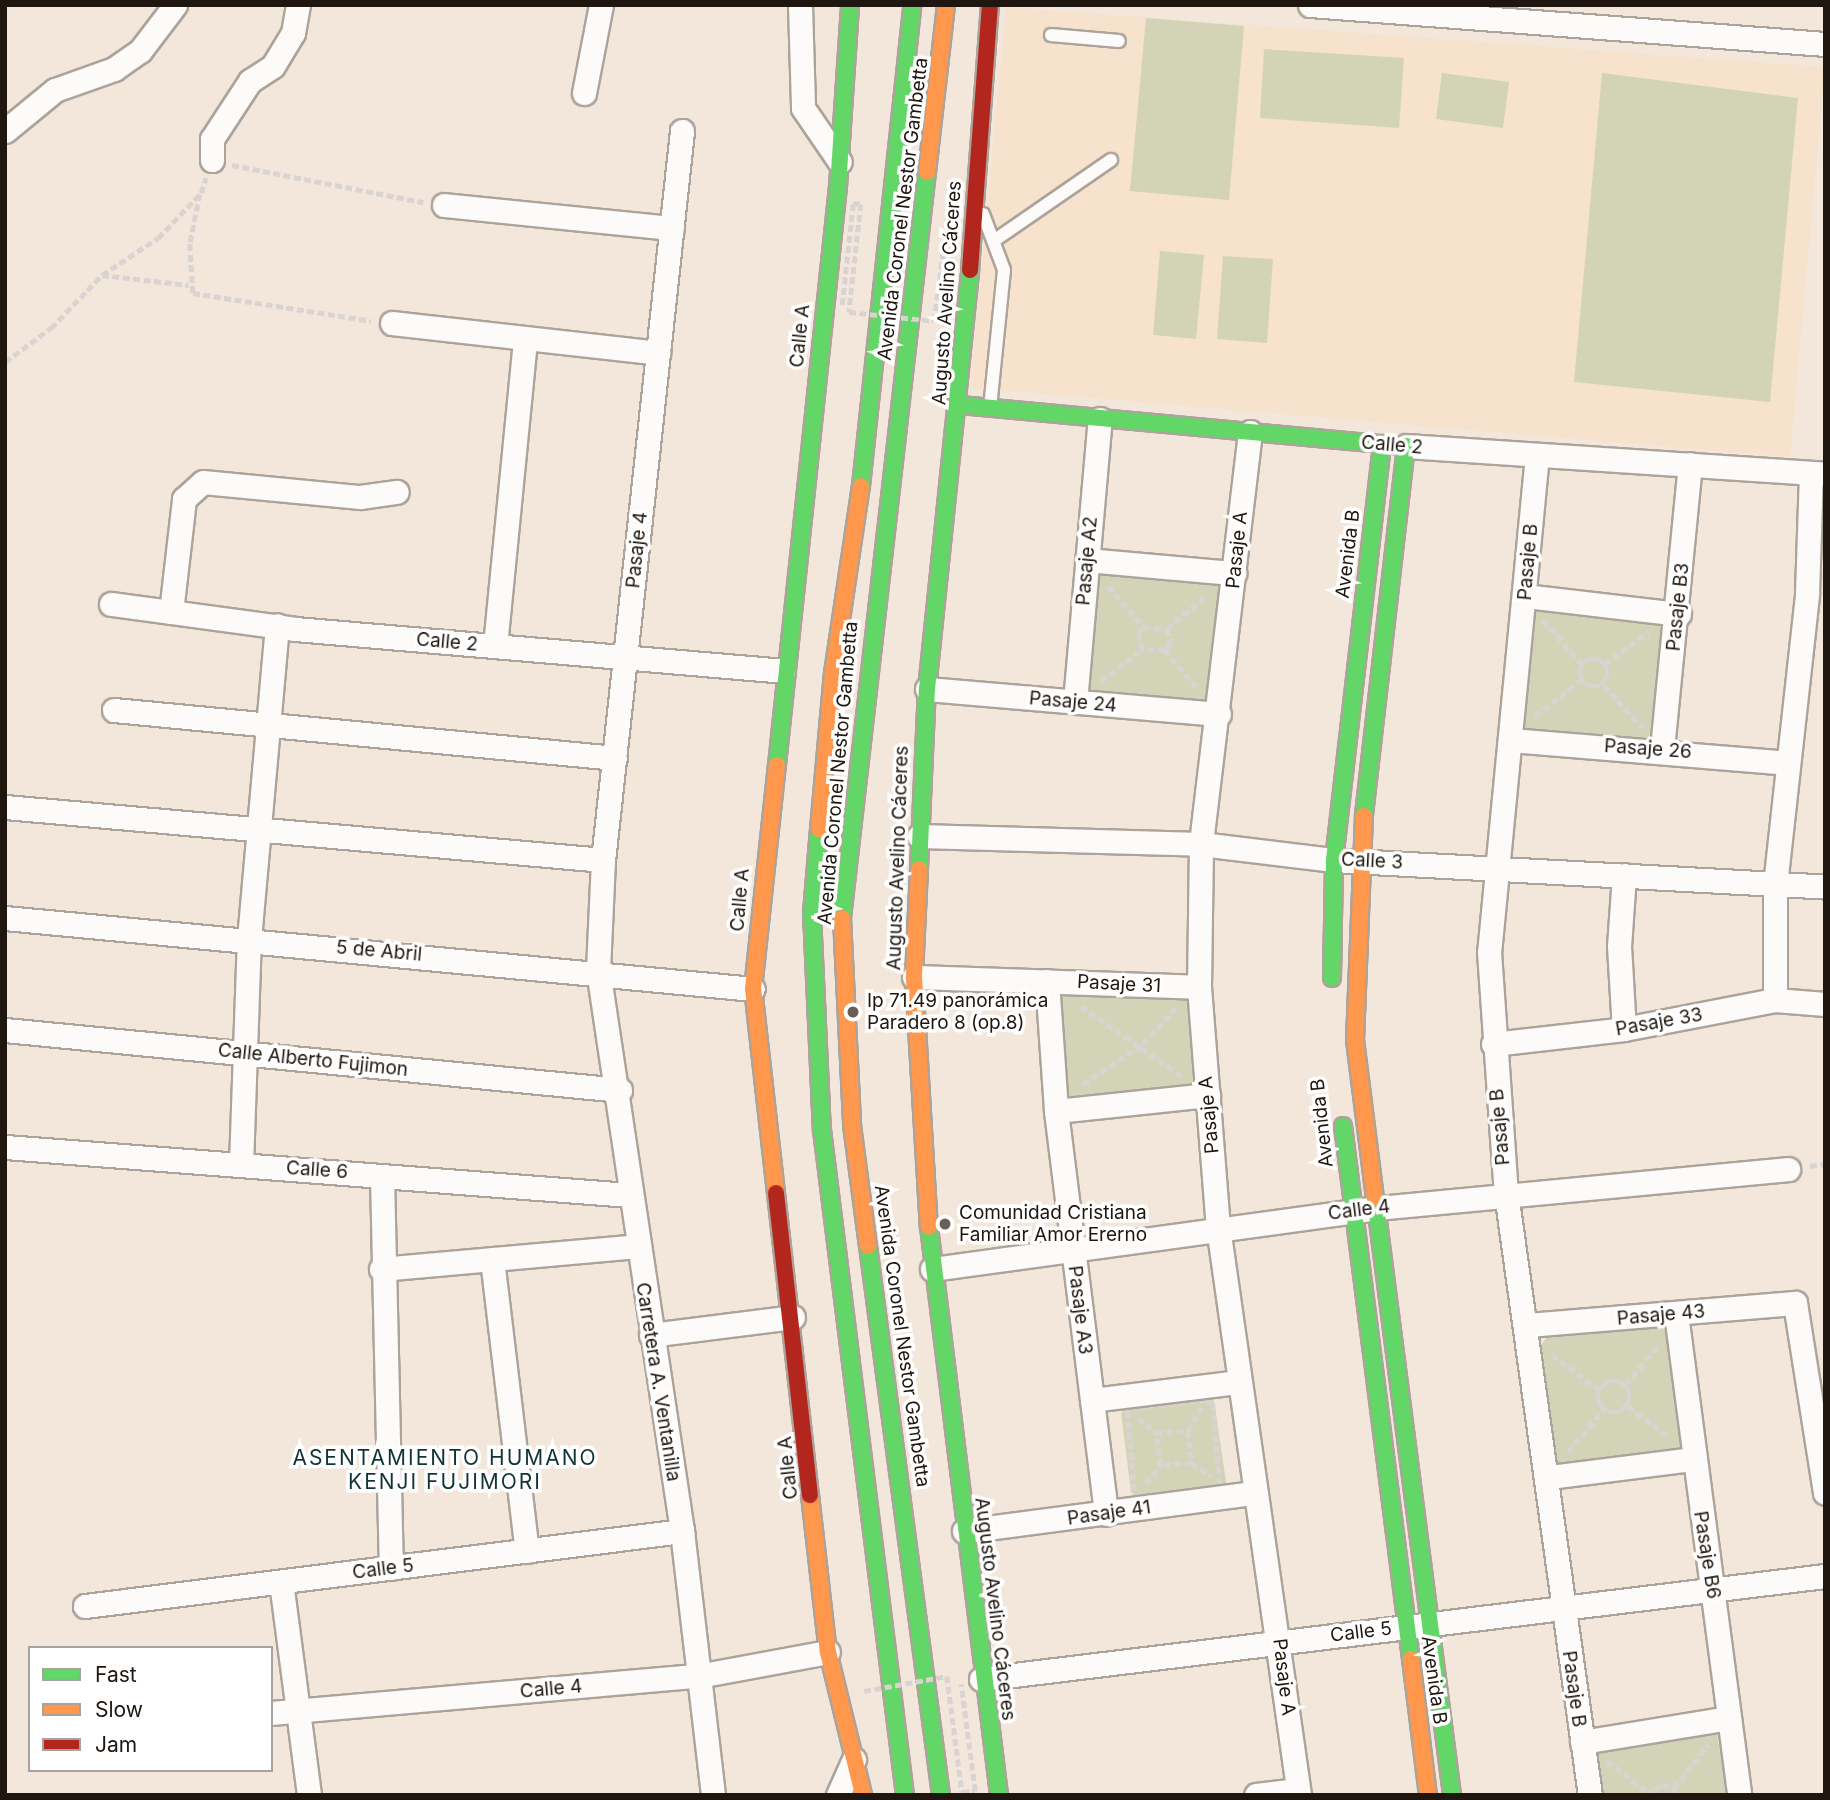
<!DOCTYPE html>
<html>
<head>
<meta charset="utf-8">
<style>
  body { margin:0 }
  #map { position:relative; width:1830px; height:1800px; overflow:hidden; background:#f3e7db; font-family:Inter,sans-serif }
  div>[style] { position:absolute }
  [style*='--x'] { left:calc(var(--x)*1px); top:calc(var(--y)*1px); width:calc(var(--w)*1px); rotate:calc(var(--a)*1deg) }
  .built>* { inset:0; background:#f7e2ce }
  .green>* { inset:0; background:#d3d4b7 }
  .path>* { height:4.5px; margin-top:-2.25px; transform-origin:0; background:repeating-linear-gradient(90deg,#d9d4d1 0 7px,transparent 0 10.5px) }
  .path>.ring { margin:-2.25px; padding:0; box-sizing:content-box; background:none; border:4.5px solid #d9d4d1; border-radius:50% }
  .roads { filter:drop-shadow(2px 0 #aca39a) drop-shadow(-2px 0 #aca39a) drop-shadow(0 2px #aca39a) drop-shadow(0 -2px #aca39a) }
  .lane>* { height:12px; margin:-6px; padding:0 6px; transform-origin:6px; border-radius:6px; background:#fdfbfa }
  .street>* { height:23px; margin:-11.5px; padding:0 11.5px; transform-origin:11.5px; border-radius:11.5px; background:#fdfbfa }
  .fast>* { height:16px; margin:-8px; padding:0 8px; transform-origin:8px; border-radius:8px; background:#63d668 }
  .slow>* { height:16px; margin:-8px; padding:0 8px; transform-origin:8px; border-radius:8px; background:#ff974d }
  .jam>* { height:16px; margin:-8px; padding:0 8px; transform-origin:8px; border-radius:8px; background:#b3261e }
  .path-bridge>* { height:4.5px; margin-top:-2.25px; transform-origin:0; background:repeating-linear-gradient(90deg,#d9d4d1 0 7px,transparent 0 10.5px) }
  .dots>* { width:19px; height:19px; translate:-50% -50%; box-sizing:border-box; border:4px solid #fff; border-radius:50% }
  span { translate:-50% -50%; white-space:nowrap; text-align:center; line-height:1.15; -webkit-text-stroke:7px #fff; paint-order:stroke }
  .street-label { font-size:19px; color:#1e160f }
  .poi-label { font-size:19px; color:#1e160f }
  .left { translate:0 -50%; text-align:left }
  .neighbourhood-label { font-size:21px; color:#113437; letter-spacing:2px }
  .frame { position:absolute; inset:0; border:7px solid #1e160f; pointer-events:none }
  .legend { position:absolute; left:28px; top:1646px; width:245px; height:126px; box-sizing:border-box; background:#fff; border:2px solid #a5a29f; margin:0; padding:9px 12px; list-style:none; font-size:21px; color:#1e160f }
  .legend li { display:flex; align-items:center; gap:14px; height:35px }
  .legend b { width:35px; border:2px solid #a5a29f }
</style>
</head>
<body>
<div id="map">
  <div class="built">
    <i style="clip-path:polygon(1006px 7px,1825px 67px,1790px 457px,970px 388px)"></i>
  </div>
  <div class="green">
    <i style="clip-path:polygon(1146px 18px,1244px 26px,1229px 200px,1130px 191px)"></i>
    <i style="clip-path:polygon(1264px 49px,1404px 58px,1399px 128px,1260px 118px)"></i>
    <i style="clip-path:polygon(1442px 73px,1509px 82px,1503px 128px,1436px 119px)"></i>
    <i style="clip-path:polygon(1602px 73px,1798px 98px,1770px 402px,1574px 382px)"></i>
    <i style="clip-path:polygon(1160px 251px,1204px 255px,1196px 339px,1153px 335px)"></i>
    <i style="clip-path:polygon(1223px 256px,1273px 259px,1267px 343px,1217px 339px)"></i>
    <i style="clip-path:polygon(1105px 567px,1217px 581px,1222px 590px,1214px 696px,1204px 704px,1086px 694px,1093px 575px)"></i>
    <i style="clip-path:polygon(1531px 607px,1659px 620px,1664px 626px,1653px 733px,1647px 738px,1522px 732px)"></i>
    <i style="clip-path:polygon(1055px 990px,1188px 991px,1198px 1090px,1066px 1102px)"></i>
    <i style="clip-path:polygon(1662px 1327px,1668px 1333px,1682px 1448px,1676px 1454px,1563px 1469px,1555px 1464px,1540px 1347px,1546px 1338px)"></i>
    <i style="clip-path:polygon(1205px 1396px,1214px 1401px,1227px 1488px,1139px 1500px,1131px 1492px,1121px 1413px,1126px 1407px)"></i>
    <i style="clip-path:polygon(1716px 1730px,1728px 1795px,1598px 1795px,1592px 1758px,1597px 1751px)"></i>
  </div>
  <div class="path">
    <i style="--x:232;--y:165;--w:195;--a:11"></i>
    <i style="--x:200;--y:194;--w:51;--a:101.3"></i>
    <i style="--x:190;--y:244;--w:49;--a:86.5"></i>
    <i style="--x:193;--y:293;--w:180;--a:8.9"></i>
    <i style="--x:102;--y:275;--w:87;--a:6.6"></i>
    <i style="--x:5;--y:362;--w:57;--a:-36.5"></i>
    <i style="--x:51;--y:328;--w:74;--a:-46.1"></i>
    <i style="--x:102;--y:275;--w:67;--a:-33.5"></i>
    <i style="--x:158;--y:238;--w:62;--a:-46.3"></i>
    <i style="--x:201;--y:193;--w:16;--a:-72"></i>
    <i style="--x:1108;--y:586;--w:55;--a:48.7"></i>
    <i style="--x:1543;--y:620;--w:59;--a:48.4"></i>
    <i style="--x:1167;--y:629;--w:15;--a:74"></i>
    <i style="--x:1171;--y:643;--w:9;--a:131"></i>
    <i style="--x:1165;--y:650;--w:23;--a:180"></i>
    <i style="--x:1142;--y:650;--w:16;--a:-104"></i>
    <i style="--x:1138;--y:634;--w:9;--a:-49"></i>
    <i style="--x:1144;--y:627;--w:23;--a:5"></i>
    <i style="--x:1167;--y:629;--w:52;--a:-40.4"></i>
    <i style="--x:1165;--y:650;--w:48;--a:50"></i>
    <i class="ring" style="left:1580px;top:659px;width:23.5px;height:23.5px"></i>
    <i style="--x:1604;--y:664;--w:55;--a:-35.4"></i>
    <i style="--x:1101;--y:681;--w:51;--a:-37.1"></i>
    <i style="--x:1604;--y:685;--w:58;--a:47.8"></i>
    <i style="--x:1535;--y:716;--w:58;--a:-38"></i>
    <i style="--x:1081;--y:1006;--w:124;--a:34.8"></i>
    <i style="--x:1083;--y:1084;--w:72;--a:-33.7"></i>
    <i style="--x:1143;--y:1044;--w:48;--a:-48.4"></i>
    <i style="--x:1810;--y:1166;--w:15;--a:-8"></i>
    <i style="--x:1552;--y:1355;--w:58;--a:35.9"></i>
    <i class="ring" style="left:1598px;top:1381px;width:27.5px;height:27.5px"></i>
    <i style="--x:1625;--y:1385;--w:51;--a:-49.8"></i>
    <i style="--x:1206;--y:1400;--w:8;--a:30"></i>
    <i style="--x:1213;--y:1404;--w:82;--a:85.1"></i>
    <i style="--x:1220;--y:1486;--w:78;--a:171.9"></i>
    <i style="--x:1143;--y:1497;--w:11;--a:-146"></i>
    <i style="--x:1134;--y:1491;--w:82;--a:-94.9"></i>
    <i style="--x:1127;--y:1409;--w:80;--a:-6.5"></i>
    <i style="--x:1628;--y:1406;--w:51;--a:37.1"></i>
    <i style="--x:1138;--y:1418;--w:23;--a:40"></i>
    <i style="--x:1188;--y:1431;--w:28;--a:-60"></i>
    <i style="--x:1568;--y:1452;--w:55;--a:-50.2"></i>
    <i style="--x:1192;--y:1463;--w:32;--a:175"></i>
    <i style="--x:1160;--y:1466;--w:33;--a:-97"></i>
    <i style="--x:1156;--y:1433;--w:32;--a:-4"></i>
    <i style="--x:1188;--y:1431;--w:32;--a:83"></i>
    <i style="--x:1192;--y:1463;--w:24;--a:35"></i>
    <i style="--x:1146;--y:1484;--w:23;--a:-52"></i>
    <i style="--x:1607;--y:1761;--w:51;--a:37.1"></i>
    <i style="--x:1674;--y:1788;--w:55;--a:-51.7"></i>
    <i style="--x:1647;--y:1795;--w:19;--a:-35"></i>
    <i style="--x:1663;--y:1784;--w:20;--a:33"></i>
  </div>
  <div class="roads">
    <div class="lane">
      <i style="--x:1051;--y:35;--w:68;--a:5"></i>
      <i style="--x:983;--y:214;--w:60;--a:69.4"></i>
      <i style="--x:1004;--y:270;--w:139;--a:95.8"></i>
      <i style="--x:995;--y:240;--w:141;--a:-34.6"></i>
    </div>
    <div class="street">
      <i style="--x:800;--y:5;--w:103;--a:88.3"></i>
      <i style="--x:803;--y:108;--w:65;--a:55.6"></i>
      <i style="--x:1310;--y:5;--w:516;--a:4.33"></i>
      <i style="--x:584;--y:93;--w:90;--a:-79.1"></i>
      <i style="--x:5;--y:131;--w:65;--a:-39.4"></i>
      <i style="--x:55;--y:90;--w:63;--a:-19.6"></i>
      <i style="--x:114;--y:69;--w:32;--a:-35"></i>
      <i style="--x:140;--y:51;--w:58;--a:-52.7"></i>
      <i style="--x:682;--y:131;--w:733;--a:96.18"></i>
      <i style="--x:603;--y:860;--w:110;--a:92.6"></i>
      <i style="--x:598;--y:970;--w:567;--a:81.48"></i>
      <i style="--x:682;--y:1531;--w:266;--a:83.3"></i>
      <i style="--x:212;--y:160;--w:21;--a:-90"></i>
      <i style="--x:212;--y:139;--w:69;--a:-56.8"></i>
      <i style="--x:250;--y:81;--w:27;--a:-33"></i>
      <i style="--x:273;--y:66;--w:39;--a:-59"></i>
      <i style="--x:293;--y:33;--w:28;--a:-80"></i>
      <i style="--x:444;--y:205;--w:229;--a:5.8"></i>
      <i style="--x:392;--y:323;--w:268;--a:6.4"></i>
      <i style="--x:1250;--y:432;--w:415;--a:96.8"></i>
      <i style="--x:1201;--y:844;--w:143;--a:90.8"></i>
      <i style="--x:1199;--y:987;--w:241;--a:85.5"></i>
      <i style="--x:1218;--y:1227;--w:574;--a:81.88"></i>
      <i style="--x:1406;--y:446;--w:420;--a:3.8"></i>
      <i style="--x:1537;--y:455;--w:499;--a:95.5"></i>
      <i style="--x:1489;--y:952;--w:242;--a:86"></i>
      <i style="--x:1506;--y:1193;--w:608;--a:82.06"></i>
      <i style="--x:1087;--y:560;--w:148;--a:5.1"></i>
      <i style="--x:1525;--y:596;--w:155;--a:6.7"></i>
      <i style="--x:111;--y:604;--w:186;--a:7.7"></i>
      <i style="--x:295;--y:629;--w:490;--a:4.9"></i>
      <i style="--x:171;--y:612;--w:114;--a:-83.4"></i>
      <i style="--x:184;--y:499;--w:25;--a:-42"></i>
      <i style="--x:203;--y:482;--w:158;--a:5.5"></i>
      <i style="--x:360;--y:497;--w:37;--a:-8"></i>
      <i style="--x:495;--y:646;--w:309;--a:-84.4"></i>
      <i style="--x:927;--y:689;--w:293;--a:4.9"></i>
      <i style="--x:1075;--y:702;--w:284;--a:-85"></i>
      <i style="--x:114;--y:710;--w:503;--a:5.47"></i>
      <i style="--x:1510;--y:740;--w:278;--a:4.7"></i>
      <i style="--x:1662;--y:749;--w:286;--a:-84.4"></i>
      <i style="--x:5;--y:807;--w:600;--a:5.06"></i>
      <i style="--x:919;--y:836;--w:282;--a:1.6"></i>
      <i style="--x:1201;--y:844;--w:134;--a:6.9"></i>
      <i style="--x:1334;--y:860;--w:492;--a:3.1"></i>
      <i style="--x:1624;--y:875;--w:71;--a:94"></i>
      <i style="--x:1619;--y:946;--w:83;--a:86.6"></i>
      <i style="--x:5;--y:918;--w:751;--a:5.42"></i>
      <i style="--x:914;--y:977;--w:285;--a:2"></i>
      <i style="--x:1047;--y:981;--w:130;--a:86"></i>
      <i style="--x:1056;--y:1111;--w:406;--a:82.9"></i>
      <i style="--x:1775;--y:1000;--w:115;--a:-90"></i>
      <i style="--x:1775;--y:885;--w:294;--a:-83.7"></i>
      <i style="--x:1807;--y:593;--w:119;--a:-88.1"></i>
      <i style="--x:5;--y:1030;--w:618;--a:5.57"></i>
      <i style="--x:1493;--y:1044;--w:132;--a:-6.5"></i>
      <i style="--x:1624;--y:1029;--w:154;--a:-10.9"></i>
      <i style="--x:1775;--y:1000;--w:50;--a:4.6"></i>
      <i style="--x:1056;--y:1111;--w:153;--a:-6"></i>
      <i style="--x:5;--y:1147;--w:626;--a:4.4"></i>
      <i style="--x:241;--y:1165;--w:226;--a:-88"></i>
      <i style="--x:249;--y:939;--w:315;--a:-84.9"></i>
      <i style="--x:382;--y:1176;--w:392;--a:88.7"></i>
      <i style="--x:492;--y:1259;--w:294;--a:83.2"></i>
      <i style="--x:381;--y:1269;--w:257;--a:-5.1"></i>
      <i style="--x:932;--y:1269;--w:449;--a:-7.8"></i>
      <i style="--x:1377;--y:1208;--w:413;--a:-5.4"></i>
      <i style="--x:1676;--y:1314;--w:485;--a:82.5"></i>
      <i style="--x:1527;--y:1325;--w:269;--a:-4.7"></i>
      <i style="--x:1795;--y:1303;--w:192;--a:81"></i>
      <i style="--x:651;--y:1335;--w:143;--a:-7.2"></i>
      <i style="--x:1092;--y:1400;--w:147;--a:-7"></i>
      <i style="--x:1550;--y:1477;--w:143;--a:-7.2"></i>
      <i style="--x:964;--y:1531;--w:292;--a:-7.5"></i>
      <i style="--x:281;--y:1582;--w:215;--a:82.5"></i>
      <i style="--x:85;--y:1606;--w:602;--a:-7.16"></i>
      <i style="--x:981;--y:1679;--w:850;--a:-6.96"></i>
      <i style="--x:271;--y:1713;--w:429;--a:-5"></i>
      <i style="--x:698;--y:1676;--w:132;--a:-10.5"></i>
      <i style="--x:1582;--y:1742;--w:149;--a:-9.3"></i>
      <i style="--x:838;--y:1795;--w:39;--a:-66"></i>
      <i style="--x:1256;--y:1795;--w:42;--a:-6.8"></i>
    </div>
    <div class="fast">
      <i style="--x:960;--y:405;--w:448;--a:5.3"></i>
      <i style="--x:1406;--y:446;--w:372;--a:96.5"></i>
      <i style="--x:861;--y:486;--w:484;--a:-83.9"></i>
      <i style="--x:777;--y:765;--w:581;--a:-83.98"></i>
      <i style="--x:838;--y:187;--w:182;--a:-86.2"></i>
      <i style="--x:819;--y:829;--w:84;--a:94.8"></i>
      <i style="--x:812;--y:913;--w:217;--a:87.4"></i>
      <i style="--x:822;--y:1130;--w:670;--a:82.89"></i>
      <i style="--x:919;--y:869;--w:180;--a:-87.5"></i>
      <i style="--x:927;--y:689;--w:421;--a:-84.1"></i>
      <i style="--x:842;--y:918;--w:751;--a:-83.5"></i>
      <i style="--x:1332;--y:978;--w:118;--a:-89"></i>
      <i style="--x:1334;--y:860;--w:419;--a:-83.4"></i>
      <i style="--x:1343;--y:1126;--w:537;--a:82.73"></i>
      <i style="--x:1375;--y:1198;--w:602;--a:82.65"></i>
      <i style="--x:929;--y:1227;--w:572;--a:82.97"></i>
      <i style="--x:868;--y:1246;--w:554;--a:82.43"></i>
    </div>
    <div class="slow">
      <i style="--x:927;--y:172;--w:168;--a:-83.5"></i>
      <i style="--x:1364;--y:816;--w:224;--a:92.3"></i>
      <i style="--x:1355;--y:1040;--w:159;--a:82.8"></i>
      <i style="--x:819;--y:829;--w:157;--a:-84.9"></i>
      <i style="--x:833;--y:673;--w:189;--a:-81.5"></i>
      <i style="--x:919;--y:869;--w:108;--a:92.7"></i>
      <i style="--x:914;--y:977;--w:250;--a:86.6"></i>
      <i style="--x:842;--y:918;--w:207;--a:87.2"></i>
      <i style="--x:852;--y:1125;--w:122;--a:82.5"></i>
      <i style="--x:776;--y:1193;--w:205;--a:-96.4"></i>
      <i style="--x:753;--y:989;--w:225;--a:-83.9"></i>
      <i style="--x:810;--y:1495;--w:158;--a:83.5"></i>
      <i style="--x:828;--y:1652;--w:147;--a:76.2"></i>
      <i style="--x:1411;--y:1659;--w:137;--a:82.9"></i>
    </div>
    <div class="jam">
      <i style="--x:970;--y:270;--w:266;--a:-85.7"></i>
      <i style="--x:776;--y:1193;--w:304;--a:83.6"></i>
    </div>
  </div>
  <div class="path-bridge">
    <i style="--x:842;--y:305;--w:103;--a:-83.8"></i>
    <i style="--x:853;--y:203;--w:8;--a:7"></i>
    <i style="--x:861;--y:204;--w:109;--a:96.3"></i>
    <i style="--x:849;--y:312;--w:85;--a:6"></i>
    <i style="--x:934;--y:321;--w:109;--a:-82.6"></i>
    <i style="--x:948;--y:213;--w:8;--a:0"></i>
    <i style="--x:956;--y:213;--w:107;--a:97"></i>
    <i style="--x:864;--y:1691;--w:84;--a:-10.2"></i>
    <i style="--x:947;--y:1676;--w:117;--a:82.6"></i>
    <i style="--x:962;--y:1792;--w:13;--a:-4"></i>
    <i style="--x:975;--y:1791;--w:108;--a:-97.5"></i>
  </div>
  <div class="dots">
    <i style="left:853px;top:1012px;background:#695f56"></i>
    <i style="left:945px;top:1224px;background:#695f56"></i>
  </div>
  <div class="street-label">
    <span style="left:903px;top:209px;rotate:-83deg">Avenida Coronel Nestor Gambetta</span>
    <span style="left:947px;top:293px;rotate:-86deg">Augusto Avelino Cáceres</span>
    <span style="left:800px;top:336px;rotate:-84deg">Calle A</span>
    <span style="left:1392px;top:445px;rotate:5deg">Calle 2</span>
    <span style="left:637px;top:550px;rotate:-84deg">Pasaje 4</span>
    <span style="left:1237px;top:550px;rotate:-84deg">Pasaje A</span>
    <span style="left:1348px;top:554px;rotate:-83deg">Avenida B</span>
    <span style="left:1087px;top:561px;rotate:-85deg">Pasaje A2</span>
    <span style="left:1528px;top:562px;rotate:-85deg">Pasaje B</span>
    <span style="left:1678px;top:607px;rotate:-84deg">Pasaje B3</span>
    <span style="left:447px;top:642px;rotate:5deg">Calle 2</span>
    <span style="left:1073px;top:702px;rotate:5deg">Pasaje 24</span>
    <span style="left:1648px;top:749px;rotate:4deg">Pasaje 26</span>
    <span style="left:838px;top:773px;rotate:-85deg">Avenida Coronel Nestor Gambetta</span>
    <span style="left:898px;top:858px;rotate:-88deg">Augusto Avelino Cáceres</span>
    <span style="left:1372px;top:861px;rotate:3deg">Calle 3</span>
    <span style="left:740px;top:900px;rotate:-85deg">Calle A</span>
    <span style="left:379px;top:951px;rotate:5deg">5 de Abril</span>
    <span style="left:1119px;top:984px;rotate:3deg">Pasaje 31</span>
    <span style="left:1659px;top:1022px;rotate:-10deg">Pasaje 33</span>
    <span style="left:313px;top:1060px;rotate:6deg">Calle Alberto Fujimon</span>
    <span style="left:1209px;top:1115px;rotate:-95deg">Pasaje A</span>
    <span style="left:1322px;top:1123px;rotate:-96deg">Avenida B</span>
    <span style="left:1500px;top:1127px;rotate:-95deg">Pasaje B</span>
    <span style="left:317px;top:1170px;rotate:4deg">Calle 6</span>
    <span style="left:1359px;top:1210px;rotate:-7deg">Calle 4</span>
    <span style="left:1080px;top:1310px;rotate:83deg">Pasaje A3</span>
    <span style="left:1661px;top:1315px;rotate:-5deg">Pasaje 43</span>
    <span style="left:902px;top:1336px;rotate:82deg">Avenida Coronel Nestor Gambetta</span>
    <span style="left:658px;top:1382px;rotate:81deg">Carretera A. Ventanilla</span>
    <span style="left:788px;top:1468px;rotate:-96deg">Calle A</span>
    <span style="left:1109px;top:1513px;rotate:-8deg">Pasaje 41</span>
    <span style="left:1707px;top:1555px;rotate:81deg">Pasaje B6</span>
    <span style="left:383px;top:1569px;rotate:-7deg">Calle 5</span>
    <span style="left:995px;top:1609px;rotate:83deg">Augusto Avelino Cáceres</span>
    <span style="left:1361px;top:1632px;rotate:-7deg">Calle 5</span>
    <span style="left:1284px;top:1677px;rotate:83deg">Pasaje A</span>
    <span style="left:1434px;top:1680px;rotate:82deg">Avenida B</span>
    <span style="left:551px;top:1689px;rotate:-5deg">Calle 4</span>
    <span style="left:1574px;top:1689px;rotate:82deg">Pasaje B</span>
  </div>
  <div class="poi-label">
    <span class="left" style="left:867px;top:1012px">Ip 71.49 panorámica<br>Paradero 8 (op.8)</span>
    <span class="left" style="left:959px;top:1224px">Comunidad Cristiana<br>Familiar Amor Ererno</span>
  </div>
  <div class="neighbourhood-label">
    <span style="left:445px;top:1470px">ASENTAMIENTO HUMANO<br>KENJI FUJIMORI</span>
  </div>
  <div class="frame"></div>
  <ul class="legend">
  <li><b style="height:9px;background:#63d668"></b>Fast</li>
  <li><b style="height:9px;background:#ff974d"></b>Slow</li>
  <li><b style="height:9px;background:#b3261e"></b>Jam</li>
  </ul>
</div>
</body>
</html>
